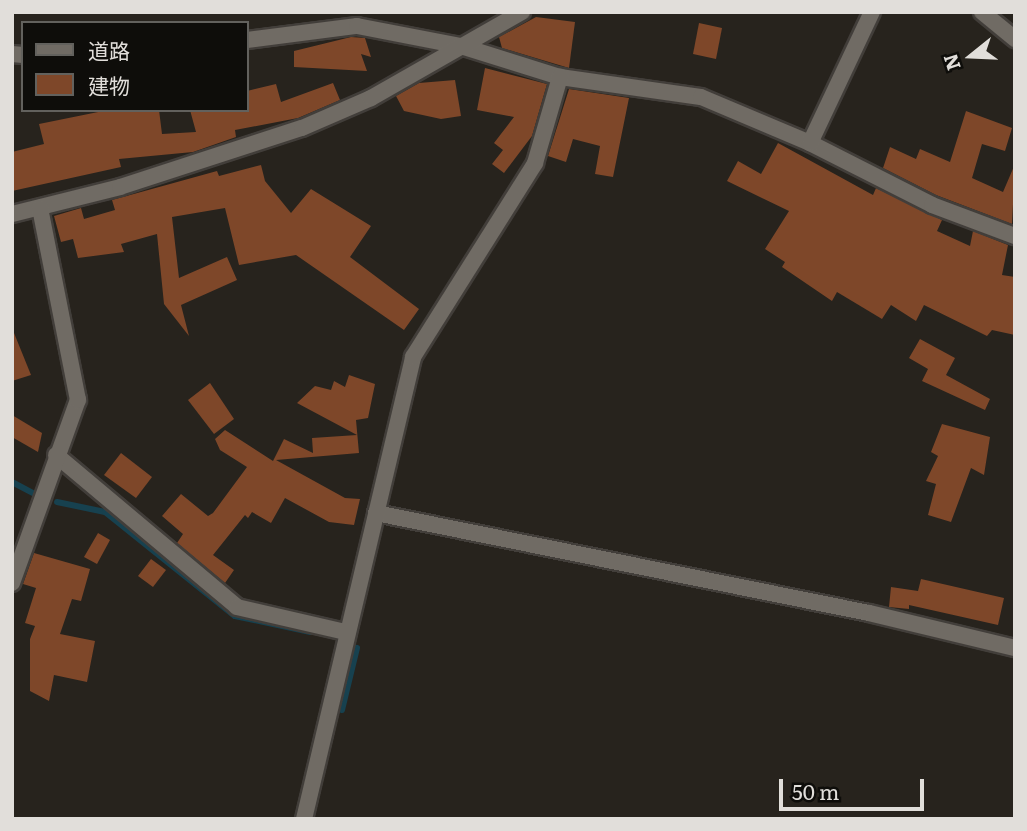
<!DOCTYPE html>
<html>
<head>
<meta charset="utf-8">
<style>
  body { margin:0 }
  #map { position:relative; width:1027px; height:831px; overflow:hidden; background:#27231d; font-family:Literata,"Noto Sans JP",serif }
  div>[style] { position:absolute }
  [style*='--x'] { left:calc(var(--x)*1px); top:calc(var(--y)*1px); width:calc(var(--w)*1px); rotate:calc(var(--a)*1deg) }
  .stream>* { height:6px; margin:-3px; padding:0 3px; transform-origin:3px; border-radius:3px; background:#17414f }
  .building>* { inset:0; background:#7e4729 }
  .roads { filter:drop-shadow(2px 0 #423e3a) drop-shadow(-2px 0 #423e3a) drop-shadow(0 2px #423e3a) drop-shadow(0 -2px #423e3a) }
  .street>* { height:16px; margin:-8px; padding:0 8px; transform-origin:8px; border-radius:8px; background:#706b64 }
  span { translate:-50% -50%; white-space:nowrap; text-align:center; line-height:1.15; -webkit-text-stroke:6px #0e0d0a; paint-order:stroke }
  .frame { position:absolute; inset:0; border:14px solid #e1deda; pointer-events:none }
  .legend { position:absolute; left:21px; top:21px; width:228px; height:91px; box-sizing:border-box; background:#0e0d0a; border:2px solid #62615d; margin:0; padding:9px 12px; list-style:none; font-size:21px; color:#e1deda }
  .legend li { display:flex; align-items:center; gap:14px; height:35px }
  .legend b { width:35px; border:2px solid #62615d }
  .north { position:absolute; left:936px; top:21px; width:70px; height:70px; -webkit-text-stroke:5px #0e0d0a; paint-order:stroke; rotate:252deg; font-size:19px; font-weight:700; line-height:28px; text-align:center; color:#e1deda }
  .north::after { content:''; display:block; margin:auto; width:24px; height:32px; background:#e1deda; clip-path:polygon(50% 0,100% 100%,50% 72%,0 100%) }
  .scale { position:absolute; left:779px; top:779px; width:145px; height:32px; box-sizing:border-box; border:4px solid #e1deda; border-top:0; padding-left:9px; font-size:21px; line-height:24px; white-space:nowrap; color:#e1deda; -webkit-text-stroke:5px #0e0d0a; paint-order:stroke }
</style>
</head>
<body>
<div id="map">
  <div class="stream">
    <i style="--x:12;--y:482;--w:26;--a:28"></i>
    <i style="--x:57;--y:502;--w:49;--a:11.8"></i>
    <i style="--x:105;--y:512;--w:166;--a:38.7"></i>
    <i style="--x:235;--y:616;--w:77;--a:12"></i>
    <i style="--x:342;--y:710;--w:64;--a:-76.4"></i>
  </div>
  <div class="building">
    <i style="clip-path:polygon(536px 17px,575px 22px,569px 68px,502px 48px,499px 37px)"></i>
    <i style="clip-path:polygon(699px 23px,722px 28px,716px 59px,693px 54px)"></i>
    <i style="clip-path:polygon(351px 37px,365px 38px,371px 57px,361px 54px,367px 71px,294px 67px,294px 51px)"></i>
    <i style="clip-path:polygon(485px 68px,547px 84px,532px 136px,504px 173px,492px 164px,503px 150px,494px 143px,514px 117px,477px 110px)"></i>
    <i style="clip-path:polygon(455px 80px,461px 116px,441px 119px,404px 111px,396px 96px,419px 83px)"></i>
    <i style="clip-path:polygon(333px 83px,340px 100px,298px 118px,235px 130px,236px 137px,193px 152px,119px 159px,121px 167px,12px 191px,12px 152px,44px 144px,39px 124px,108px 110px,159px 110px,162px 134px,196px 132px,190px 110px,247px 110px,247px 91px,276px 84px,281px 102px)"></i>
    <i style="clip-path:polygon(569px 89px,629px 98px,613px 177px,595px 174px,600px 146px,573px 139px,566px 162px,548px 156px)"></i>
    <i style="clip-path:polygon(966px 111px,1012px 128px,1005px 151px,982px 144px,972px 178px,1003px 192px,1015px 164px,1012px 224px,936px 195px,883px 168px,890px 147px,916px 159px,920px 149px,950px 162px)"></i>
    <i style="clip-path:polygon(778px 143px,873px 195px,876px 188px,942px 220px,937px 231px,970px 246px,973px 231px,1008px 245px,1002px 275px,1015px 277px,1015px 335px,992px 330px,987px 336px,924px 305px,916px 321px,891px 305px,882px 319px,837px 292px,832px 301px,782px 267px,785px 262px,765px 249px,789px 211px,727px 181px,738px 161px,761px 174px)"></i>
    <i style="clip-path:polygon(261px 165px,265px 181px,291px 213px,311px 189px,371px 226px,350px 257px,419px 309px,404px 330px,296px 255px,239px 265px,225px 208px,172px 217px,179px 278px,227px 257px,237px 280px,181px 305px,189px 336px,164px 304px,157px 234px,121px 244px,124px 252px,78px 258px,73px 239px,61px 242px,54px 216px,81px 208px,84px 219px,115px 210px,112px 200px,217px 171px,219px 176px)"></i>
    <i style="clip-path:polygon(12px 328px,31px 375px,12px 381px)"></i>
    <i style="clip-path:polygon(920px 339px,955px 358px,946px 375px,990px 399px,985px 410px,922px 381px,928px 369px,909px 358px)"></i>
    <i style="clip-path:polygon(349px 375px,375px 384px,368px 418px,356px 420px,359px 453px,276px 460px,345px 498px,360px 499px,354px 525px,329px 522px,285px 498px,271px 523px,252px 512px,248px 518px,245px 515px,213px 555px,234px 570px,225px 583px,177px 543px,183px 534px,162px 516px,181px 494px,208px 516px,213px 513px,247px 467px,220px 450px,215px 439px,225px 430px,273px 461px,284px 439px,313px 453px,312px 438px,357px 435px,297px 403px,315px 386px,331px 390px,334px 381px,345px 387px)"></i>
    <i style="clip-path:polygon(210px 383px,234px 419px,214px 434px,188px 400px)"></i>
    <i style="clip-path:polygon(12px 415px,42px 433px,38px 452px,12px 437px)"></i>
    <i style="clip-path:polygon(942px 424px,990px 437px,984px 475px,971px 468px,951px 522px,928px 515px,936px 484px,926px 481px,938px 456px,931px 452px)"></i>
    <i style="clip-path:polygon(121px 453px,152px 477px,136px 498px,104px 475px)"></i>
    <i style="clip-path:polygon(98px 533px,110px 540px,97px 564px,84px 557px)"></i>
    <i style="clip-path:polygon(34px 553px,90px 569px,81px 601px,72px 599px,60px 634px,95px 641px,87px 682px,54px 675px,49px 701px,30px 691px,30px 639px,35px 626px,25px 623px,36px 588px,23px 584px)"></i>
    <i style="clip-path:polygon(151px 559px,166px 570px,153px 587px,138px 576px)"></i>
    <i style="clip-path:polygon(921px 579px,1004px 598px,998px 625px,909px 605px,909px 609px,889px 607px,891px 587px,918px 591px)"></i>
  </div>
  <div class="roads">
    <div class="street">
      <i style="--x:982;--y:12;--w:43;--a:39.3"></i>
      <i style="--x:247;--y:40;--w:111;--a:-7.3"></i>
      <i style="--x:357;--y:26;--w:106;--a:10.9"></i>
      <i style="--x:461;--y:46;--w:104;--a:17.4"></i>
      <i style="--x:560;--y:77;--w:142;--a:8.1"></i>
      <i style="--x:701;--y:97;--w:118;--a:22.9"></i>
      <i style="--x:810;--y:143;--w:137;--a:26.9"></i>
      <i style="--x:932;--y:205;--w:89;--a:20.5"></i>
      <i style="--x:12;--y:54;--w:11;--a:5"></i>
      <i style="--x:810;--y:143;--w:145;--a:-64.7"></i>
      <i style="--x:12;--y:214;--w:111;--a:-14"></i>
      <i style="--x:120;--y:187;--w:191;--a:-18"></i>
      <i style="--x:302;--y:128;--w:75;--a:-23.5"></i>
      <i style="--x:371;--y:98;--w:174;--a:-29.7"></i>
      <i style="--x:56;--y:455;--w:236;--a:40"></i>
      <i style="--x:237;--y:607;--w:111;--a:13"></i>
      <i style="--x:376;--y:513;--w:503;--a:11.47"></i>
      <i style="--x:869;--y:613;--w:150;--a:13.5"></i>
      <i style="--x:12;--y:583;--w:195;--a:-70.2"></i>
      <i style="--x:78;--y:400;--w:196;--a:-101.2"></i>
      <i style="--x:304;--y:819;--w:475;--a:-76.7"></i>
      <i style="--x:413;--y:357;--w:229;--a:-57.8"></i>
      <i style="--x:535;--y:163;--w:90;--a:-73.8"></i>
    </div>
  </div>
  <div class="frame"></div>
  <ul class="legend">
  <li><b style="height:9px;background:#706b64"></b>道路</li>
  <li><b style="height:19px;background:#7e4729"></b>建物</li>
  </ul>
  <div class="north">N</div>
  <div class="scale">50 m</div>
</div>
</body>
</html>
